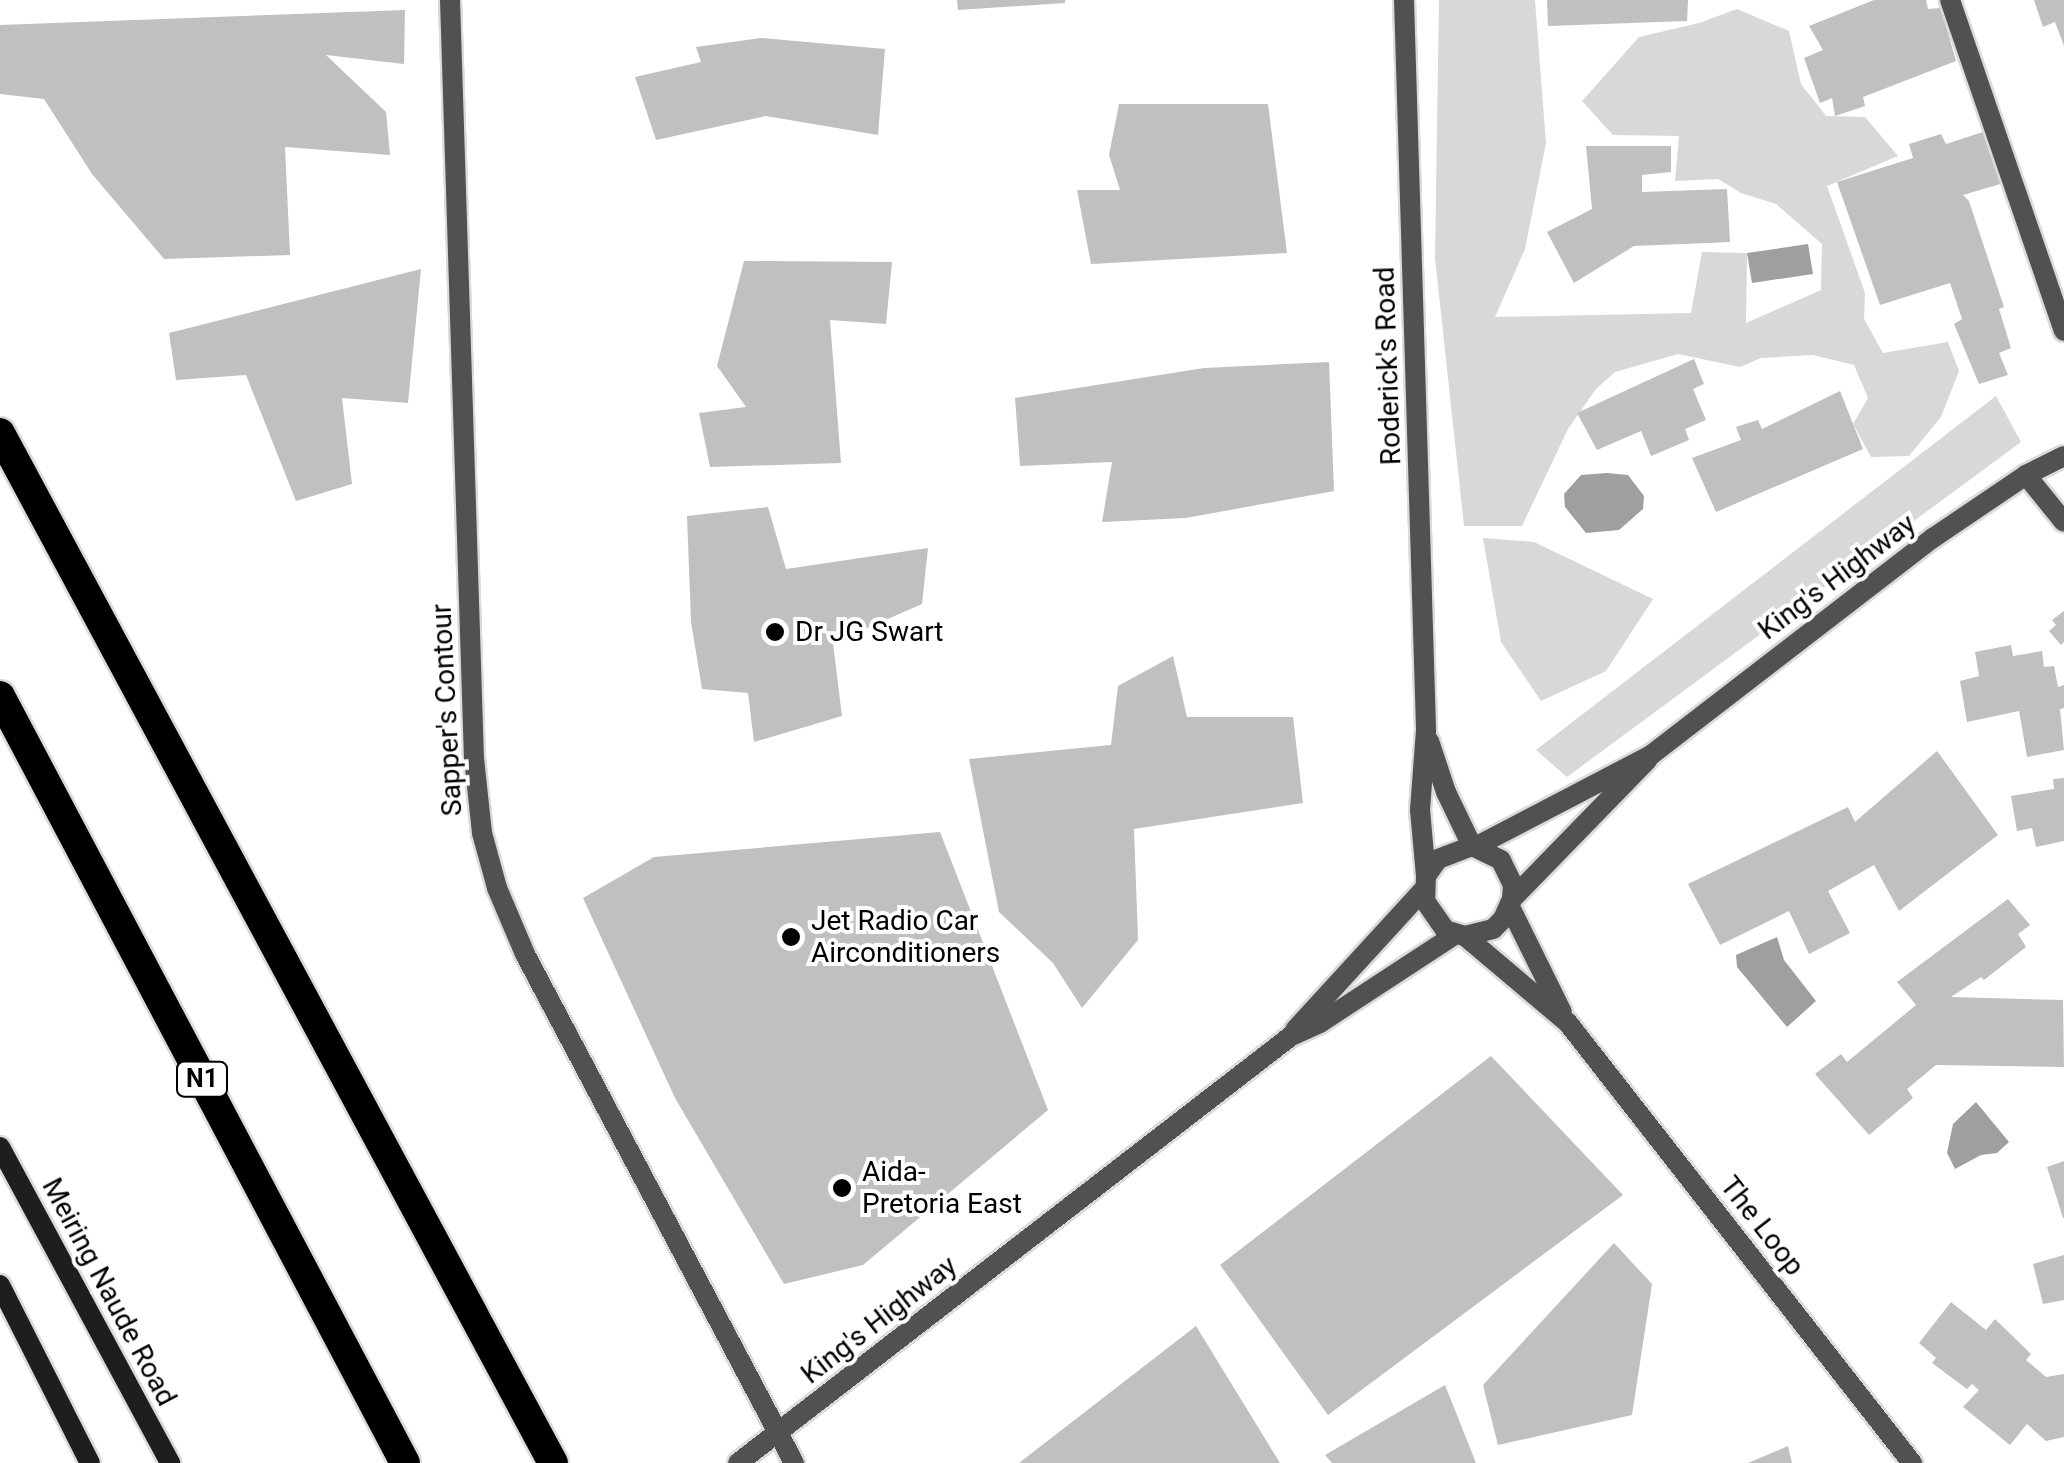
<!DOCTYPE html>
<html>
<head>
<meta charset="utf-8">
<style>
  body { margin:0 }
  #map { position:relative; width:2064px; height:1463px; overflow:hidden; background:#fff; font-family:Roboto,sans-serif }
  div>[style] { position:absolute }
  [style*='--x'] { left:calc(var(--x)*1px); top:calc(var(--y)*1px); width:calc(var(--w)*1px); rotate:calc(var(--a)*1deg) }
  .green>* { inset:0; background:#d8d8d8 }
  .water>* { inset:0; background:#9f9f9f }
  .building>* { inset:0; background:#c0c0c0 }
  .roads { filter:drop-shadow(2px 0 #dbdbdb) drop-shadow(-2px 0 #dbdbdb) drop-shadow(0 2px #dbdbdb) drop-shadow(0 -2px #dbdbdb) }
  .street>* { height:20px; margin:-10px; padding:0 10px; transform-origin:10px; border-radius:10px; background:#515151 }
  .secondary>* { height:20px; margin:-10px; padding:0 10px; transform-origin:10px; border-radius:10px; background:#1e1e1e }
  .highway>* { height:30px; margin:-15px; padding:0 15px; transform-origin:15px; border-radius:15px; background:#000 }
  .dots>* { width:28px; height:28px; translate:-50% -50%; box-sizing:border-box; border:5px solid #fff; border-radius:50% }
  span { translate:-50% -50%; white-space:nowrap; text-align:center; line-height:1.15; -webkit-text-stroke:8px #fff; paint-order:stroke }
  .shield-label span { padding:2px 8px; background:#fff; border:2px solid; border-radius:8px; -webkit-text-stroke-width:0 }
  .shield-label { font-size:25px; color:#000; font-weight:700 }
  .street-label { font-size:28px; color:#000 }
  .poi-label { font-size:28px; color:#000 }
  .left { translate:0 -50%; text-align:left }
</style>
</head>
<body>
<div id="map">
  <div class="green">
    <i style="clip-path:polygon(1439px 0,1535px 0,1546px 143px,1525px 249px,1495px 317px,1691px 313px,1702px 252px,1747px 253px,1746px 323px,1821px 290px,1822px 244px,1776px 204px,1741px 193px,1718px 179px,1675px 181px,1679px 136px,1613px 135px,1582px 101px,1639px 37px,1699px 23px,1737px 9px,1789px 31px,1801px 84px,1826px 116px,1865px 117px,1898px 156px,1827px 186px,1865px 293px,1864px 319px,1883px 353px,1948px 342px,1959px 371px,1941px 417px,1909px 456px,1871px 457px,1853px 424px,1868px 398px,1854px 365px,1813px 355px,1761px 358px,1740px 367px,1678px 354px,1615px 372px,1596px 389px,1568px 429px,1522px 526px,1464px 526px,1435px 258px)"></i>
    <i style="clip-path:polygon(1996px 396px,2021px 442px,1567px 777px,1536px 750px)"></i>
    <i style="clip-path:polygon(1483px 538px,1534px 542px,1653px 599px,1606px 671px,1541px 701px,1501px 642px)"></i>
  </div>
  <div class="water">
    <i style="clip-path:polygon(1808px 244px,1813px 274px,1752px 283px,1747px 253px)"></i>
    <i style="clip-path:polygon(1607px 473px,1628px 475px,1644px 496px,1643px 509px,1619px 530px,1586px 533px,1565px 507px,1564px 494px,1581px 475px)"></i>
    <i style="clip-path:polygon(1777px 937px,1784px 960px,1816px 1001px,1787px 1027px,1737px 967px,1736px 955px)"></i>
    <i style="clip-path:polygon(1976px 1102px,2009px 1142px,1997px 1153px,1981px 1155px,1955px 1169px,1947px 1153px,1953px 1124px)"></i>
  </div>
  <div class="building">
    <i style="clip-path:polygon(957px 0,1065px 0,1065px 3px,958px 10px)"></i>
    <i style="clip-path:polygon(1547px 0,1688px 0,1687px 21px,1548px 26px)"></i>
    <i style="clip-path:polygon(1874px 0,1926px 0,1928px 9px,1941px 8px,1956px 61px,1863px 97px,1865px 106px,1835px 116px,1832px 98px,1820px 103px,1804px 58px,1823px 50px,1809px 26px)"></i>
    <i style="clip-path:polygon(2034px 0,2064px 0,2064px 46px,2055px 22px,2043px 27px)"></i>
    <i style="clip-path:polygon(405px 10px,404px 64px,326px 55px,386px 112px,390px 155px,285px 147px,290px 255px,164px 259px,92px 174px,44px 99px,0 94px,0 25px)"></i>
    <i style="clip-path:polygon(761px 38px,885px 49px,878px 135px,766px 116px,656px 140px,635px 77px,701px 62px,696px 47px)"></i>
    <i style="clip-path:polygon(1119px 104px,1268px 104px,1287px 253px,1091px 264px,1077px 190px,1120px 190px,1109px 155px)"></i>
    <i style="clip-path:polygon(1989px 130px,2007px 182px,1963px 195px,1969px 201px,2004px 307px,1999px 309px,2011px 348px,1999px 353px,2008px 375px,1979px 384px,1954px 324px,1962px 319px,1950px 283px,1880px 305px,1837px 182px,1913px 158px,1909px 144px,1941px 134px,1946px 144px)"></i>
    <i style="clip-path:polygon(1586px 146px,1671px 146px,1671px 172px,1642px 175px,1642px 192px,1727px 189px,1730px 242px,1634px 246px,1574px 283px,1547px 232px,1592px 209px)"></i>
    <i style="clip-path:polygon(744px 261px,892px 262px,886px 324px,830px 320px,841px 463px,710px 467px,699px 413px,746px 407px,717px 366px)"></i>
    <i style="clip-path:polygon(421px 269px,408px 403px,342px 398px,352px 484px,296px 501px,246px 375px,176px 380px,169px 333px)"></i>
    <i style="clip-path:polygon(1694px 359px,1704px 384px,1693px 389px,1706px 420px,1685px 429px,1689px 440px,1651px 456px,1641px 431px,1597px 450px,1577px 413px)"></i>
    <i style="clip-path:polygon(1329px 362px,1334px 491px,1186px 518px,1102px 522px,1112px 462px,1020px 466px,1015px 398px,1204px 368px)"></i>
    <i style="clip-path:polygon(1840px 391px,1863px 449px,1716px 512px,1692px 458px,1741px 440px,1736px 427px,1758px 420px,1762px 429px)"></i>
    <i style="clip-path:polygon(768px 507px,786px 569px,928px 548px,922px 604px,833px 643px,842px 716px,754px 742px,748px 693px,702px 689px,691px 622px,687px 516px)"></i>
    <i style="clip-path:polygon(2064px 611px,2064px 642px,2061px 645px,2049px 631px,2056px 625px,2052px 620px)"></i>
    <i style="clip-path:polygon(2011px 645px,2013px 656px,2042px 651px,2044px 667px,2054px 666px,2058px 687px,2064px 685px,2064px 708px,2060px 709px,2064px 750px,2027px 757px,2019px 711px,1967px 722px,1960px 681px,1979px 676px,1975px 652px)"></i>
    <i style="clip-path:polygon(1173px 656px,1187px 717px,1293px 717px,1303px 803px,1134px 829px,1138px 940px,1082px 1008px,1053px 963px,999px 912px,969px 759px,1111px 745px,1118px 686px)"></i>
    <i style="clip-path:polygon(1937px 751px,1998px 835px,1899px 911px,1874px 865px,1828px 891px,1850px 933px,1809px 954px,1789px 911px,1720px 945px,1688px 884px,1848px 807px,1855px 822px)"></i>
    <i style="clip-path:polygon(2064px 778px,2064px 841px,2036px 847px,2032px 828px,2017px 831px,2011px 796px,2054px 789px,2053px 779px)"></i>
    <i style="clip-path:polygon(940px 832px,1048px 1110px,863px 1265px,784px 1284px,675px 1098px,583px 898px,654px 857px)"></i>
    <i style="clip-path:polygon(2008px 899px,2030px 925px,2018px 934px,2026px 947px,1984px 980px,1981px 977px,1951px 997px,2063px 1000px,2064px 1067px,1936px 1065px,1907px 1089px,1913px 1098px,1869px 1135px,1815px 1074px,1841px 1054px,1847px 1062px,1916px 1005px,1897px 982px)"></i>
    <i style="clip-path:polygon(1491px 1056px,1623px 1195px,1328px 1415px,1220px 1265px)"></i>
    <i style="clip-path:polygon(2064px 1161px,2064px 1218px,2063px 1218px,2047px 1167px)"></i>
    <i style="clip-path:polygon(1614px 1243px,1652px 1284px,1632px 1415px,1498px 1445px,1483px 1385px)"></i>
    <i style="clip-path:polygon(2064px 1255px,2064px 1300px,2043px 1304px,2033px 1264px)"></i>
    <i style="clip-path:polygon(1951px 1302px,1986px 1330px,1995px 1319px,2031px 1354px,2026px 1360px,2046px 1377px,2064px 1374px,2064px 1437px,2046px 1441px,2027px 1424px,2010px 1445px,1963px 1407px,1979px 1390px,1972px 1384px,1967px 1389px,1932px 1363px,1936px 1358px,1919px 1343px)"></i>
    <i style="clip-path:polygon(1196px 1326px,1280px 1463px,1019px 1463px)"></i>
    <i style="clip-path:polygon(1445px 1385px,1476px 1463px,1332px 1463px,1325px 1455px)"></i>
    <i style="clip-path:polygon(1788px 1446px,1792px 1463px,1748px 1463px)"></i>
  </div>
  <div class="roads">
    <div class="street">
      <i style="--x:450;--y:0;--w:758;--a:88.19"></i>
      <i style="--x:474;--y:758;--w:75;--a:83.9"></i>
      <i style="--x:482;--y:833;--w:57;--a:74.7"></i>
      <i style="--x:497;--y:888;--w:72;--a:67"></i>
      <i style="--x:525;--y:954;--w:576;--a:62.14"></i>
      <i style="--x:1404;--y:0;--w:730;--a:88.27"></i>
      <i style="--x:1426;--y:730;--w:80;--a:94.3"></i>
      <i style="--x:1420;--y:810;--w:66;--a:84.8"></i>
      <i style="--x:1950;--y:0;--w:350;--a:71"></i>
      <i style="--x:2026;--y:475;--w:60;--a:51"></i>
      <i style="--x:1429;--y:741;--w:54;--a:71.6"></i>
      <i style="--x:1446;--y:792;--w:60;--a:64.3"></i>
      <i style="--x:1475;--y:847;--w:199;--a:-27.6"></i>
      <i style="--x:1651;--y:755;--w:356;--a:-37.6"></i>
      <i style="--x:1933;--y:538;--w:112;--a:-34.1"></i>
      <i style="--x:2026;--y:475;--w:42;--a:-26.6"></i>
      <i style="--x:1512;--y:899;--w:14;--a:-86"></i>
      <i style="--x:1513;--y:885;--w:28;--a:-116"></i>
      <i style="--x:1501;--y:860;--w:32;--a:-154"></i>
      <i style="--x:1472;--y:846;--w:36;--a:159"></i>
      <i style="--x:1438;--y:859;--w:21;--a:125"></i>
      <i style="--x:1426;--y:876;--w:25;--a:92"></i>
      <i style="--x:1425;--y:901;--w:35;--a:55"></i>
      <i style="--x:1445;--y:930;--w:21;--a:17"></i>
      <i style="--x:1465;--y:936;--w:29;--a:-14"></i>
      <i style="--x:1493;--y:929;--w:14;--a:-45"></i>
      <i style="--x:1503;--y:919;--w:22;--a:-66"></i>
      <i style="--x:1512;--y:899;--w:194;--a:-45.8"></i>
      <i style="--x:1510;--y:907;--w:117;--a:63.7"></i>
      <i style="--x:1465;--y:936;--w:135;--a:40.2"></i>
      <i style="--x:1568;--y:1023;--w:559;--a:51.98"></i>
      <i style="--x:1295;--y:1030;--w:191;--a:-47.5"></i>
      <i style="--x:738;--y:1463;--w:699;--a:-37.67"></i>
      <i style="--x:1291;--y:1036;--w:32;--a:-24"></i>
      <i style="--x:1320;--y:1023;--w:163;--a:-33.2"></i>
    </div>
    <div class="secondary">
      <i style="--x:0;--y:1147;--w:359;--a:61.7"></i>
      <i style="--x:0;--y:1285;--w:199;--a:63.2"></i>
    </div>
    <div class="highway">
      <i style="--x:0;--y:433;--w:1169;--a:61.77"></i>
      <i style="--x:0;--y:696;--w:867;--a:62.16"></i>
    </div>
  </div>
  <div class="dots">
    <i style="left:775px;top:632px;background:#000"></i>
    <i style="left:791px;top:937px;background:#000"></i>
    <i style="left:842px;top:1188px;background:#000"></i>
  </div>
  <div class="shield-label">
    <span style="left:202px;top:1079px">N1</span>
  </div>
  <div class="street-label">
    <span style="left:1388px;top:366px;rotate:-92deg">Roderick's Road</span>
    <span style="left:1837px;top:577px;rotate:-37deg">King's Highway</span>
    <span style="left:447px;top:710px;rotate:-93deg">Sapper's Contour</span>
    <span style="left:1762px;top:1226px;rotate:52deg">The Loop</span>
    <span style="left:109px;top:1292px;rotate:62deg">Meiring Naude Road</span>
    <span style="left:879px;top:1320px;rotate:-38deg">King's Highway</span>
  </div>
  <div class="poi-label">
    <span class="left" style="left:795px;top:632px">Dr JG Swart</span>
    <span class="left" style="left:811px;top:937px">Jet Radio Car<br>Airconditioners</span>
    <span class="left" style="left:862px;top:1188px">Aida-<br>Pretoria East</span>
  </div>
</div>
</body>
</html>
